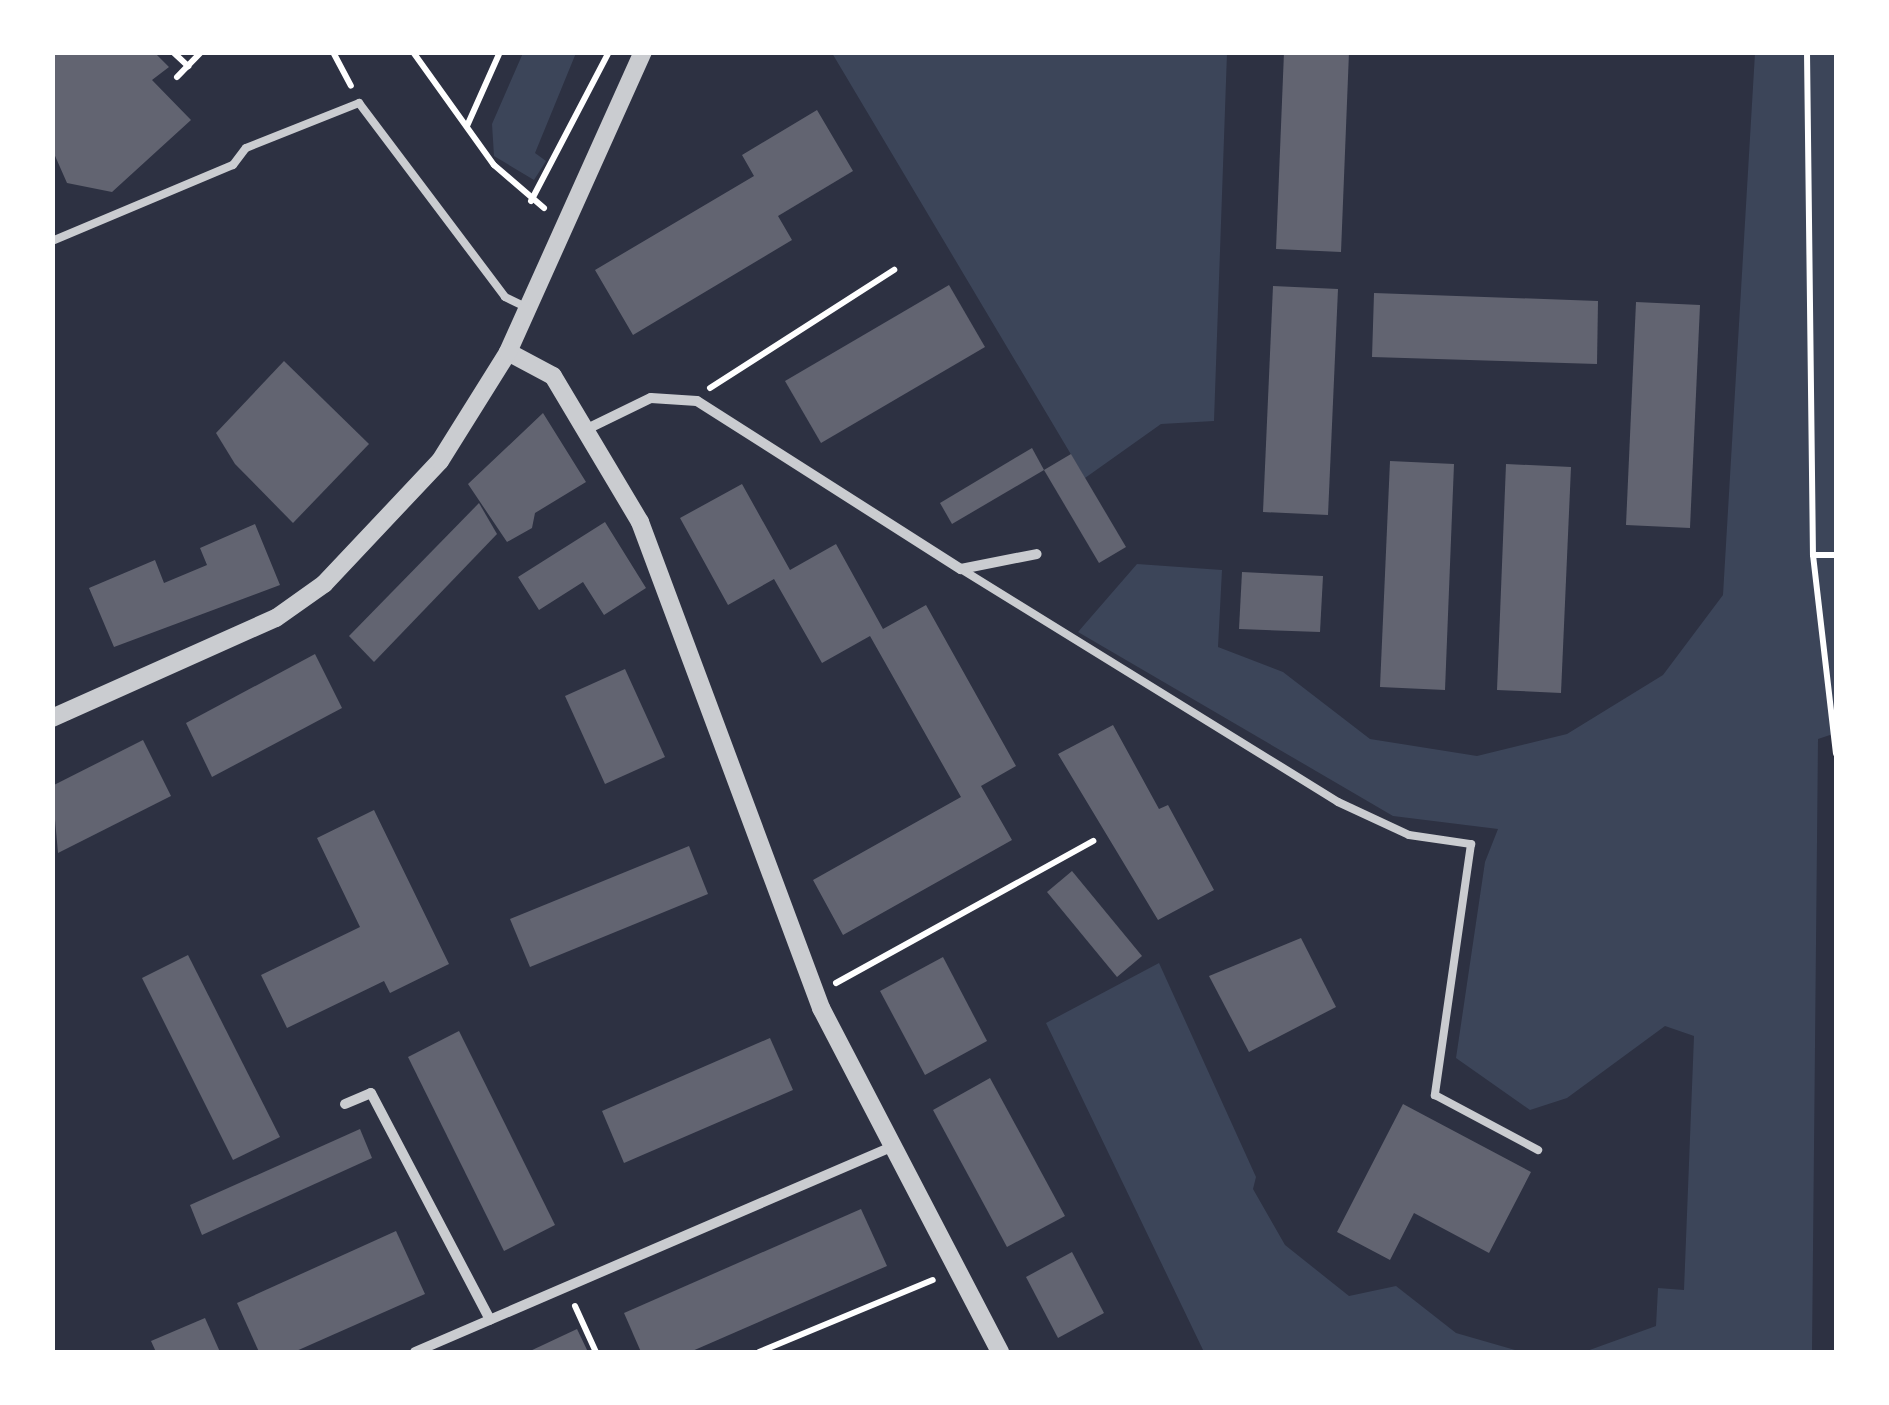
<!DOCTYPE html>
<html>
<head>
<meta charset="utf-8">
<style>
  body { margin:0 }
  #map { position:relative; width:1889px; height:1405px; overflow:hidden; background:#2d3142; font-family:Karla,sans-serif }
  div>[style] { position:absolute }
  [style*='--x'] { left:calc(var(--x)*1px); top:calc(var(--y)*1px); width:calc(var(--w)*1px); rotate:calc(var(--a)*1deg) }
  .green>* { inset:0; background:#3c4559 }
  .building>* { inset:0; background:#626471 }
  .path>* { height:6px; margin:-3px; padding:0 3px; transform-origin:3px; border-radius:3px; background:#fff }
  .service>* { height:8px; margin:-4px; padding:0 4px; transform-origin:4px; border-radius:4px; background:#caccd0 }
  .minor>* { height:10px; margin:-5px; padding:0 5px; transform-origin:5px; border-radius:5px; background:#caccd0 }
  .tertiary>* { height:18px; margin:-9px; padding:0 9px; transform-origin:9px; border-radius:9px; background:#caccd0 }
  span { translate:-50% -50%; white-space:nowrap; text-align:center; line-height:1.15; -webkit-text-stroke:9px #fff; paint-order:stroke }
  .frame { position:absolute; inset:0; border:55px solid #fff; pointer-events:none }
</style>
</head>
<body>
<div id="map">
  <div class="green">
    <i style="clip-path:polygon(523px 53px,576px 53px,535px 153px,546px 161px,534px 180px,494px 156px,492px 124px)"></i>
    <i style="clip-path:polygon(832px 53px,1227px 53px,1214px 421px,1161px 424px,1085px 478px)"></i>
    <i style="clip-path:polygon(1755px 53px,1836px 53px,1836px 733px,1818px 739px,1812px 1352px,1584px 1352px,1656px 1326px,1658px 1288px,1684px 1290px,1694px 1036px,1665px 1026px,1567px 1098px,1530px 1110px,1456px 1058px,1485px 862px,1498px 829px,1393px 816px,1078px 632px,1137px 564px,1222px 570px,1218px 647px,1283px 672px,1370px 739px,1477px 756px,1567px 734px,1663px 675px,1723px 595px)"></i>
    <i style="clip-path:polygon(1159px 963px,1256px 1177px,1253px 1189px,1285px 1245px,1349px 1296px,1396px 1286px,1456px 1333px,1522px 1352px,1204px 1352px,1046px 1023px)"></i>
  </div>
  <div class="building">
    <i style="clip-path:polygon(52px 52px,154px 52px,169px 67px,152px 80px,191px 120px,112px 192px,67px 183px,52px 149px)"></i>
    <i style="clip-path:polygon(1284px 52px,1349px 52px,1341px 252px,1276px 249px)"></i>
    <i style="clip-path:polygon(817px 110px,853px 171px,778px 216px,792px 240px,633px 335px,595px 270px,754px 176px,742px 155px)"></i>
    <i style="clip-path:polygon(949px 285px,985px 347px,821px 443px,785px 381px)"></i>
    <i style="clip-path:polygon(1273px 286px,1338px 289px,1328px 515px,1263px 512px)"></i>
    <i style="clip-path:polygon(1374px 293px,1598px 301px,1597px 364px,1372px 357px)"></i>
    <i style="clip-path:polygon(1636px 302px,1700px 305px,1690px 528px,1626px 525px)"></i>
    <i style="clip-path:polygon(284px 361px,369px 444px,293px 523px,235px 464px,216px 433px)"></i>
    <i style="clip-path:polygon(543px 413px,586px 482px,535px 513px,532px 528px,507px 542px,468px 484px)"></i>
    <i style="clip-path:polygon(1032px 448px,1044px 470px,952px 524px,940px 503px)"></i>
    <i style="clip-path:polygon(1071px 454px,1126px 547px,1099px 563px,1044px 470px)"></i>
    <i style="clip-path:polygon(1390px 461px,1454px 464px,1445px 690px,1380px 687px)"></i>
    <i style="clip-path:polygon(1506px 464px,1571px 467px,1561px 693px,1497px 690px)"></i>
    <i style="clip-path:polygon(742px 484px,790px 570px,836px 544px,883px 629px,926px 605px,1016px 766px,981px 786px,1012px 840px,843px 935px,813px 880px,961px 797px,870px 636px,822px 663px,774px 579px,728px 605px,680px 518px)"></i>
    <i style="clip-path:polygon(479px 503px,497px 534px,374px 662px,349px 636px)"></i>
    <i style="clip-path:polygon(605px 522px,646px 588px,604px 615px,583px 582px,539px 610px,518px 577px)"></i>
    <i style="clip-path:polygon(255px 524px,280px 585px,114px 647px,89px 588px,155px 560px,164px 583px,207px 565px,200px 548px)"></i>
    <i style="clip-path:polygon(1242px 572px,1323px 576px,1320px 632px,1239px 629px)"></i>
    <i style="clip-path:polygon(315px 654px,342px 708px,212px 777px,186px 723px)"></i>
    <i style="clip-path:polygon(625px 669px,665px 757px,605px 784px,565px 696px)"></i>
    <i style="clip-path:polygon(1113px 725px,1159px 809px,1168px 805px,1214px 890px,1158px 920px,1058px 754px)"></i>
    <i style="clip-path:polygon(143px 740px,171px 796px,58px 853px,52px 786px)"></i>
    <i style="clip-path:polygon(374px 810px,449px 964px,390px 993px,384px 981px,287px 1028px,261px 975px,360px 927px,317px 838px)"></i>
    <i style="clip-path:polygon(689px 846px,708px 894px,530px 967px,510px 919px)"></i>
    <i style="clip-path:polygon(1072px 871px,1142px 956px,1117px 977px,1047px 892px)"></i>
    <i style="clip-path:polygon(1301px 938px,1336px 1007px,1249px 1052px,1209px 976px)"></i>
    <i style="clip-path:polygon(188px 955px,280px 1137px,233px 1160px,142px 978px)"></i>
    <i style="clip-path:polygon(943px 957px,987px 1041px,925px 1075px,880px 991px)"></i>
    <i style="clip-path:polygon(459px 1031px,555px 1225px,504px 1251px,408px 1057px)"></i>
    <i style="clip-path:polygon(770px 1038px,793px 1090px,624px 1163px,602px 1111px)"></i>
    <i style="clip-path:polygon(990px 1078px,1065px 1216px,1007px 1247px,933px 1110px)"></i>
    <i style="clip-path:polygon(1403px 1104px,1531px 1172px,1489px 1253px,1414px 1213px,1390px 1260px,1337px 1232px)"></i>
    <i style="clip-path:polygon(360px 1129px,372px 1158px,202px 1235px,190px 1205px)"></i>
    <i style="clip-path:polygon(861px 1209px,887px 1266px,690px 1352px,641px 1352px,624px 1313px)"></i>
    <i style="clip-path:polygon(396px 1231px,425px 1294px,294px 1352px,259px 1352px,237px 1303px)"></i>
    <i style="clip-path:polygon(1072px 1252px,1104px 1313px,1058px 1338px,1026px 1277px)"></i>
    <i style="clip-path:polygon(205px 1318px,220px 1352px,156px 1352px,151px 1341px)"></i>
    <i style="clip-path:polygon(577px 1329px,588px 1352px,528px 1352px)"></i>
  </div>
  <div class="path">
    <i style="--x:173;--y:52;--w:21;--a:43"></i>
    <i style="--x:333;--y:52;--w:38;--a:62"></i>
    <i style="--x:413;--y:52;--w:139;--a:54.4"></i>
    <i style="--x:494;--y:165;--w:66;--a:40.7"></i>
    <i style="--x:1807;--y:52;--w:503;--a:89.32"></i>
    <i style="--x:1813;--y:555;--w:200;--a:83.4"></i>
    <i style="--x:177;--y:77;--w:35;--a:-46"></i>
    <i style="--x:467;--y:126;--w:81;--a:-66"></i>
    <i style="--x:531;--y:201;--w:168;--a:-62.4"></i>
    <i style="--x:710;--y:388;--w:219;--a:-32.7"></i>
    <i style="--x:1813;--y:555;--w:23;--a:0"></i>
    <i style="--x:836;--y:983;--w:294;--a:-28.9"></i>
    <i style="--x:575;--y:1306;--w:51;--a:65.5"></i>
    <i style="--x:759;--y:1352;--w:188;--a:-22.5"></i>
  </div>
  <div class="service">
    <i style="--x:52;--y:241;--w:196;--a:-22.8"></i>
    <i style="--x:233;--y:165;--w:21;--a:-53"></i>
    <i style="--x:246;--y:148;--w:122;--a:-21.7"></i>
    <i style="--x:359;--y:103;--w:243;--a:53"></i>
    <i style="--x:505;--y:297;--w:25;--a:26"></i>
    <i style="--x:961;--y:569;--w:443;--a:31.7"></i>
    <i style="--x:1338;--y:802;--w:78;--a:24.9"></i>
    <i style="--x:1409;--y:835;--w:63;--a:8.3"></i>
    <i style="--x:1471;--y:844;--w:254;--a:98.2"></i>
    <i style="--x:1435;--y:1095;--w:117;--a:28.1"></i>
  </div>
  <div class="minor">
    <i style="--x:585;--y:430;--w:73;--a:-25.9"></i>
    <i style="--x:651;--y:398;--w:46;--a:3.7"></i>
    <i style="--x:697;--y:401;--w:313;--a:32.5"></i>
    <i style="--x:961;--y:569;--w:77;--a:-11.2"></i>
    <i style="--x:345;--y:1104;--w:28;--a:-23"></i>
    <i style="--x:371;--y:1093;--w:256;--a:62.3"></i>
    <i style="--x:415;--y:1352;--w:516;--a:-23.29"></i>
  </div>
  <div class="tertiary">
    <i style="--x:508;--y:352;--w:51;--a:28.1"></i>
    <i style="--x:553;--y:376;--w:170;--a:59.2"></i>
    <i style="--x:640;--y:522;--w:519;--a:69.57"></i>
    <i style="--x:821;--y:1008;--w:388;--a:62.5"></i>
    <i style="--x:52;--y:718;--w:245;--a:-24.1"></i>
    <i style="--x:276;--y:618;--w:59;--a:-35.3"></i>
    <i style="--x:324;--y:584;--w:169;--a:-46.7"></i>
    <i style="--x:440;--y:461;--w:128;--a:-58"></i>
    <i style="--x:508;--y:352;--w:329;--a:-65.8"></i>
  </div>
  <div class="frame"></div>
</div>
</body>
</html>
